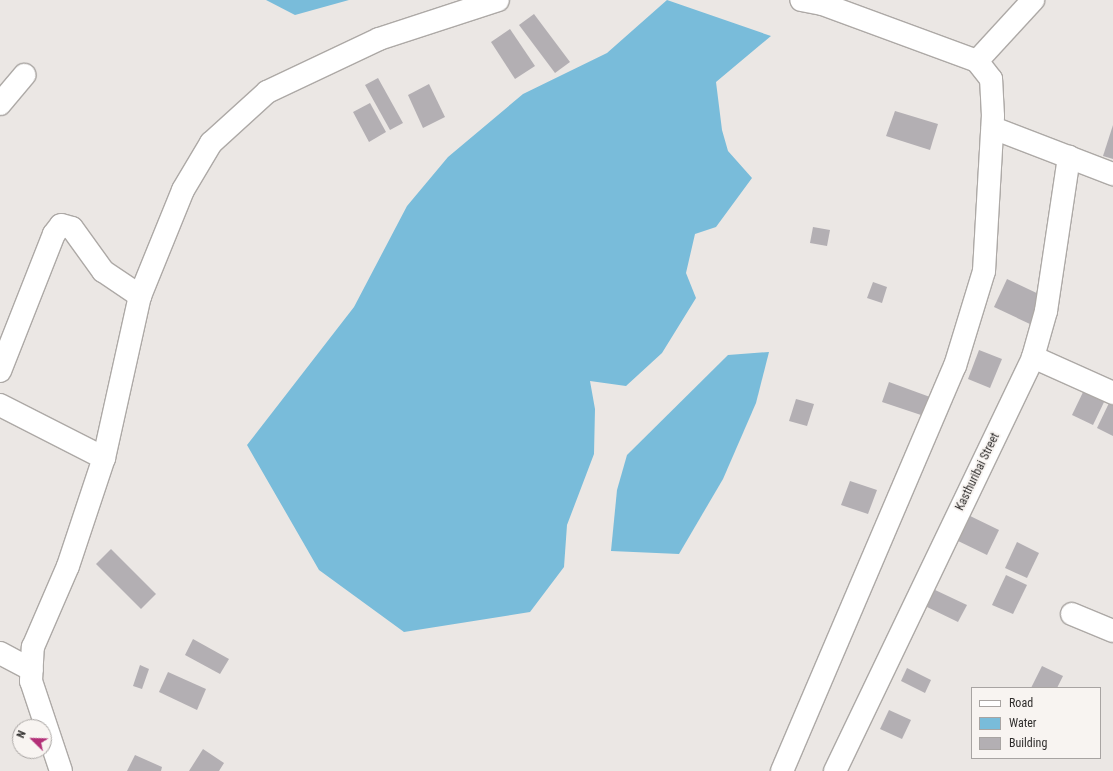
<!DOCTYPE html>
<html>
<head>
<meta charset="utf-8">
<style>
  body { margin:0 }
  #map { position:relative; width:1113px; height:771px; overflow:hidden; background:#ebe7e4; font-family:"Roboto Condensed",sans-serif }
  div>[style] { position:absolute }
  [style*='--x'] { left:calc(var(--x)*1px); top:calc(var(--y)*1px); width:calc(var(--w)*1px); rotate:calc(var(--a)*1deg) }
  .water>* { inset:0; background:#79bcda }
  .building>* { inset:0; background:#b3afb3 }
  .roads { filter:drop-shadow(1px 0 #ada9a6) drop-shadow(-1px 0 #ada9a6) drop-shadow(0 1px #ada9a6) drop-shadow(0 -1px #ada9a6) }
  .minor>* { height:22px; margin:-11px; padding:0 11px; transform-origin:11px; border-radius:11px; background:#fff }
  span { translate:-50% -50%; white-space:nowrap; text-align:center; line-height:1.15; -webkit-text-stroke:3.5px #f8f4f1; paint-order:stroke }
  .street-label { font-size:12px; color:#2f2d2c }
  .legend { position:absolute; left:971px; top:687px; width:130px; height:72px; box-sizing:border-box; background:#f8f4f1; border:1px solid #a8a4a2; margin:0; padding:5px 7px; list-style:none; font-size:12px; color:#2f2d2c }
  .legend li { display:flex; align-items:center; gap:8px; height:20px }
  .legend b { width:20px; border:1px solid #a8a4a2 }
  .north { position:absolute; left:12px; top:719px; width:40px; height:40px; box-sizing:border-box; background:#f8f4f1; border:1px solid #a8a4a2; border-radius:50%; rotate:293deg; font-size:11px; font-weight:700; line-height:16px; text-align:center; color:#2f2d2c }
  .north::after { content:''; display:block; margin:auto; width:14px; height:18px; background:#b33078; clip-path:polygon(50% 0,100% 100%,50% 72%,0 100%) }
</style>
</head>
<body>
<div id="map">
  <div class="water">
    <i style="clip-path:polygon(266px 0,349px 0,295px 15px)"></i>
    <i style="clip-path:polygon(667px 0,771px 36px,716px 82px,722px 130px,728px 151px,752px 178px,716px 227px,695px 234px,686px 273px,696px 298px,662px 353px,626px 386px,590px 381px,595px 409px,594px 454px,567px 525px,564px 567px,530px 612px,404px 632px,319px 570px,247px 445px,354px 307px,407px 206px,448px 157px,523px 94px,607px 53px)"></i>
    <i style="clip-path:polygon(769px 352px,756px 403px,723px 479px,679px 554px,611px 551px,617px 490px,627px 455px,728px 355px)"></i>
  </div>
  <div class="building">
    <i style="clip-path:polygon(534px 14px,570px 62px,555px 73px,519px 25px)"></i>
    <i style="clip-path:polygon(510px 29px,535px 66px,515px 79px,491px 42px)"></i>
    <i style="clip-path:polygon(378px 78px,403px 123px,390px 130px,365px 85px)"></i>
    <i style="clip-path:polygon(429px 84px,445px 117px,423px 128px,408px 95px)"></i>
    <i style="clip-path:polygon(370px 103px,386px 132px,369px 142px,353px 112px)"></i>
    <i style="clip-path:polygon(895px 111px,938px 124px,930px 150px,886px 136px)"></i>
    <i style="clip-path:polygon(1113px 125px,1113px 159px,1103px 156px)"></i>
    <i style="clip-path:polygon(813px 227px,830px 230px,827px 246px,810px 243px)"></i>
    <i style="clip-path:polygon(1007px 279px,1045px 297px,1032px 325px,994px 307px)"></i>
    <i style="clip-path:polygon(873px 282px,887px 287px,882px 303px,867px 298px)"></i>
    <i style="clip-path:polygon(979px 350px,1002px 359px,990px 388px,968px 379px)"></i>
    <i style="clip-path:polygon(889px 382px,930px 397px,924px 416px,882px 402px)"></i>
    <i style="clip-path:polygon(1085px 388px,1106px 398px,1093px 425px,1072px 415px)"></i>
    <i style="clip-path:polygon(796px 399px,814px 404px,807px 426px,789px 421px)"></i>
    <i style="clip-path:polygon(1109px 403px,1113px 405px,1113px 436px,1097px 428px)"></i>
    <i style="clip-path:polygon(850px 481px,877px 490px,868px 514px,841px 505px)"></i>
    <i style="clip-path:polygon(966px 514px,999px 530px,987px 555px,954px 539px)"></i>
    <i style="clip-path:polygon(1017px 542px,1039px 553px,1027px 578px,1005px 568px)"></i>
    <i style="clip-path:polygon(111px 549px,156px 594px,141px 609px,96px 564px)"></i>
    <i style="clip-path:polygon(1006px 575px,1027px 585px,1013px 614px,992px 605px)"></i>
    <i style="clip-path:polygon(933px 589px,967px 605px,958px 622px,925px 606px)"></i>
    <i style="clip-path:polygon(193px 639px,229px 659px,220px 674px,185px 655px)"></i>
    <i style="clip-path:polygon(140px 665px,149px 669px,142px 689px,133px 686px)"></i>
    <i style="clip-path:polygon(1042px 666px,1063px 676px,1057px 688px,1031px 688px)"></i>
    <i style="clip-path:polygon(907px 668px,931px 680px,925px 693px,901px 681px)"></i>
    <i style="clip-path:polygon(168px 672px,206px 689px,197px 710px,159px 692px)"></i>
    <i style="clip-path:polygon(889px 710px,911px 720px,902px 739px,880px 729px)"></i>
    <i style="clip-path:polygon(203px 749px,224px 763px,219px 771px,189px 771px)"></i>
    <i style="clip-path:polygon(135px 755px,162px 767px,161px 771px,127px 771px)"></i>
  </div>
  <div class="roads">
    <div class="minor">
      <i style="--x:977;--y:61;--w:83;--a:-47.4"></i>
      <i style="--x:0;--y:104;--w:38;--a:-50"></i>
      <i style="--x:993;--y:128;--w:129;--a:21"></i>
      <i style="--x:1033;--y:357;--w:88;--a:24.2"></i>
      <i style="--x:0;--y:371;--w:147;--a:-68.5"></i>
      <i style="--x:54;--y:234;--w:11;--a:-52"></i>
      <i style="--x:61;--y:225;--w:11;--a:15"></i>
      <i style="--x:72;--y:228;--w:53;--a:54.2"></i>
      <i style="--x:103;--y:271;--w:45;--a:34"></i>
      <i style="--x:0;--y:405;--w:117;--a:27"></i>
      <i style="--x:1072;--y:614;--w:44;--a:22.5"></i>
      <i style="--x:0;--y:653;--w:36;--a:28"></i>
      <i style="--x:61;--y:771;--w:95;--a:-108.4"></i>
      <i style="--x:31;--y:681;--w:34;--a:-87"></i>
      <i style="--x:33;--y:647;--w:88;--a:-66.6"></i>
      <i style="--x:68;--y:566;--w:114;--a:-71.6"></i>
      <i style="--x:104;--y:458;--w:166;--a:-77.5"></i>
      <i style="--x:140;--y:296;--w:114;--a:-67.9"></i>
      <i style="--x:183;--y:190;--w:55;--a:-59.2"></i>
      <i style="--x:211;--y:143;--w:76;--a:-42.3"></i>
      <i style="--x:267;--y:92;--w:124;--a:-25.3"></i>
      <i style="--x:379;--y:39;--w:125;--a:-18.1"></i>
      <i style="--x:782;--y:771;--w:440;--a:-66.9"></i>
      <i style="--x:955;--y:366;--w:99;--a:-73"></i>
      <i style="--x:984;--y:271;--w:155;--a:-86.7"></i>
      <i style="--x:993;--y:116;--w:37;--a:-93"></i>
      <i style="--x:991;--y:79;--w:23;--a:-128"></i>
      <i style="--x:977;--y:61;--w:165;--a:-159.8"></i>
      <i style="--x:822;--y:4;--w:21;--a:-169"></i>
      <i style="--x:835;--y:771;--w:459;--a:-64.4"></i>
      <i style="--x:1033;--y:357;--w:48;--a:-74.2"></i>
      <i style="--x:1046;--y:311;--w:156;--a:-81.5"></i>
    </div>
  </div>
  <div class="street-label">
    <span style="left:978px;top:472px;rotate:-64deg">Kasthuribai Street</span>
  </div>
  <ul class="legend">
  <li><b style="height:5px;background:#fff"></b>Road</li>
  <li><b style="height:11px;background:#79bcda"></b>Water</li>
  <li><b style="height:11px;background:#b3afb3"></b>Building</li>
  </ul>
  <div class="north">N</div>
</div>
</body>
</html>
